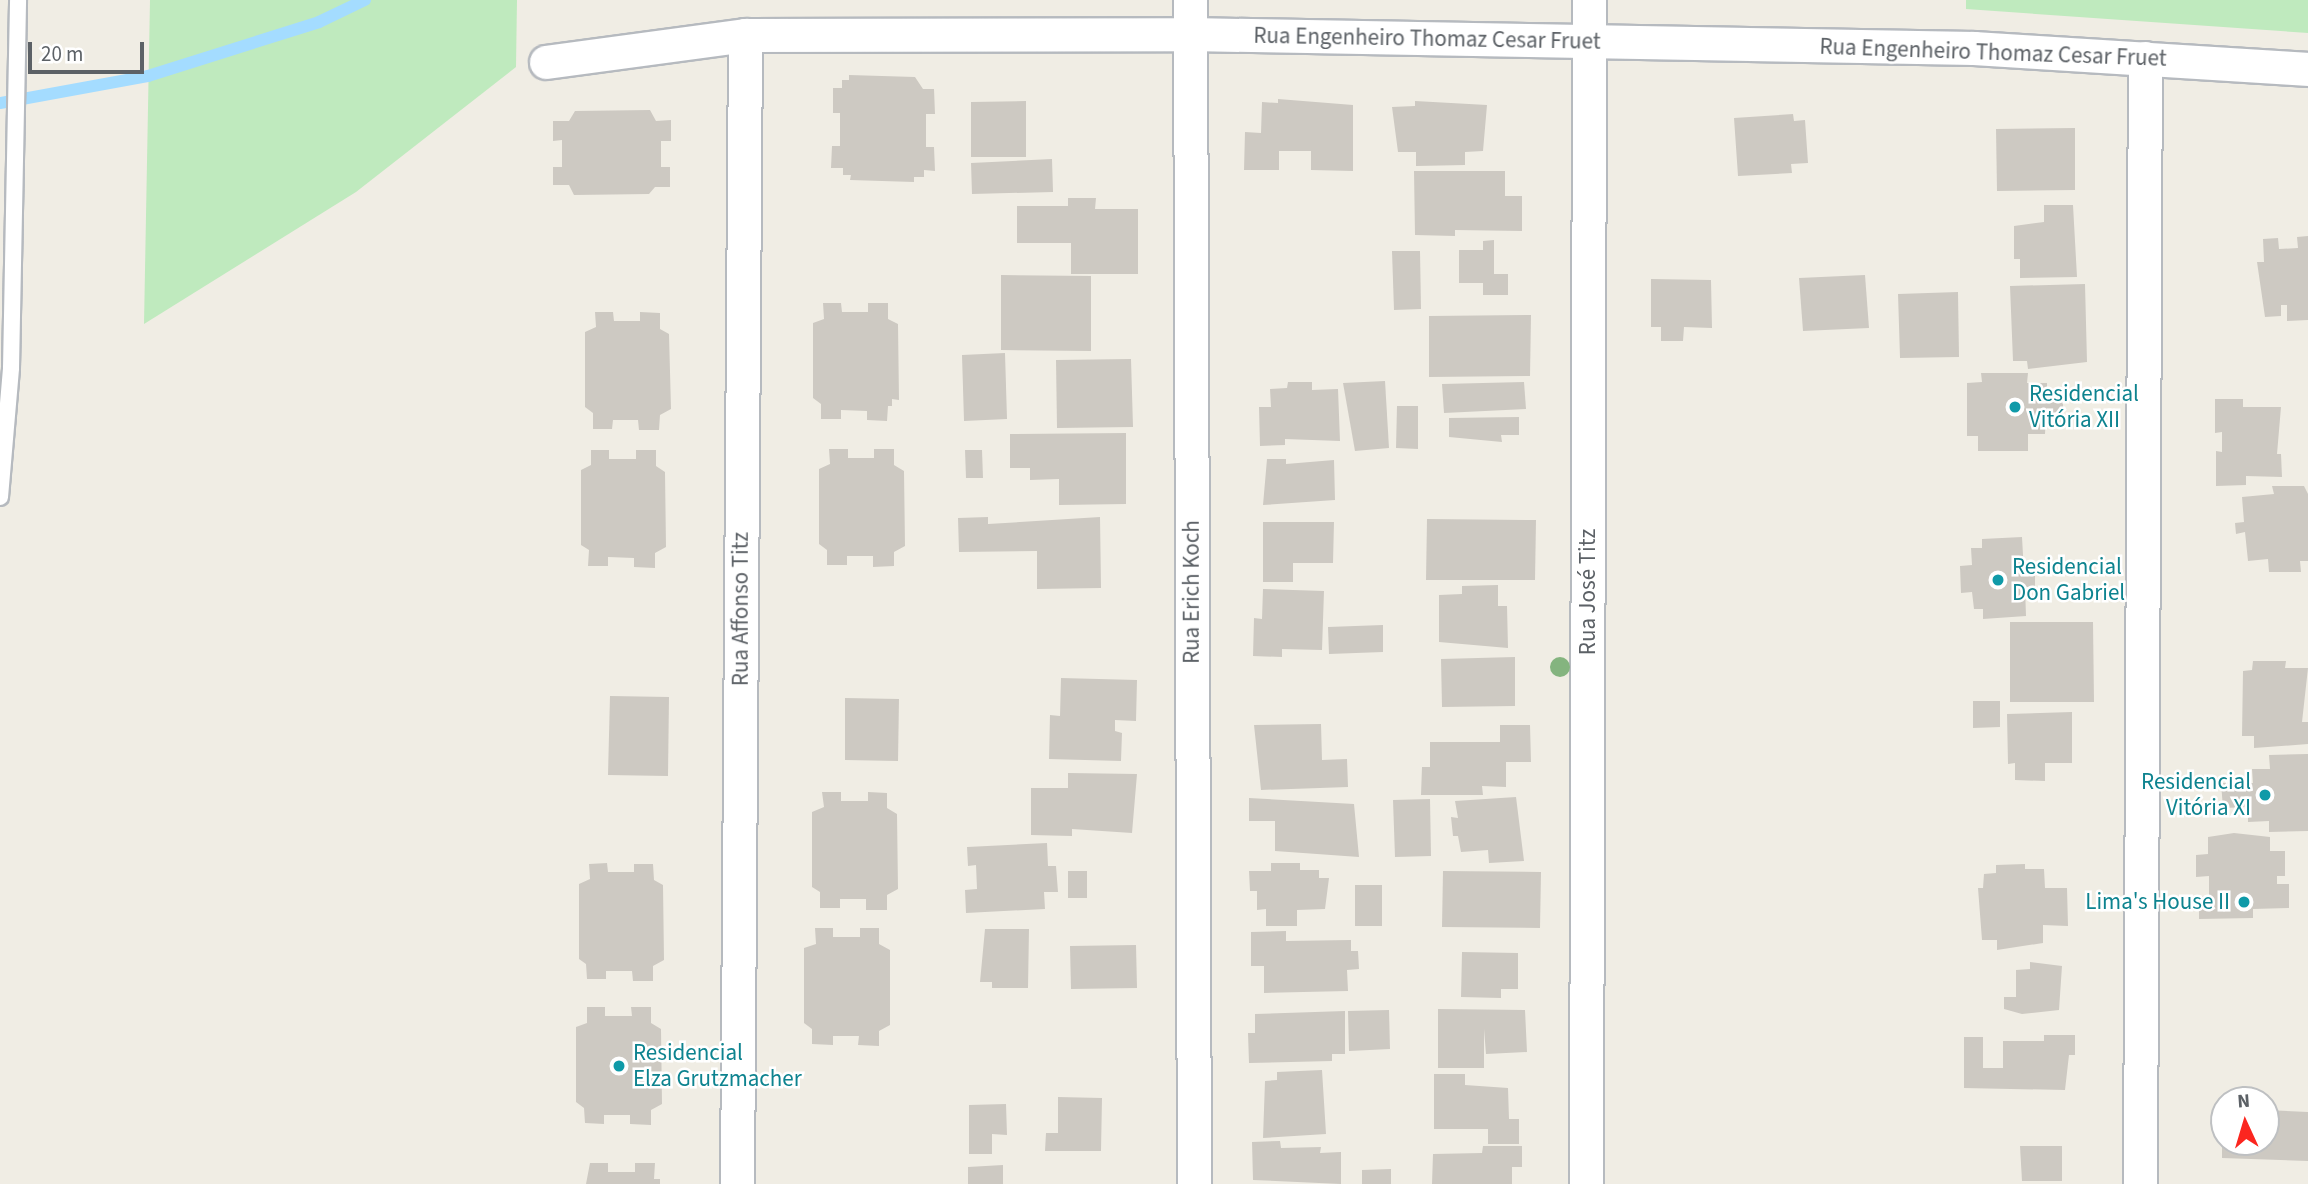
<!DOCTYPE html>
<html>
<head>
<meta charset="utf-8">
<style>
  body { margin:0 }
  #map { position:relative; width:2308px; height:1184px; overflow:hidden; background:#f0ede4; font-family:"Source Sans 3",sans-serif }
  div>[style] { position:absolute }
  [style*='--x'] { left:calc(var(--x)*1px); top:calc(var(--y)*1px); width:calc(var(--w)*1px); rotate:calc(var(--a)*1deg) }
  .green>* { inset:0; background:#bfeabe }
  .stream>* { height:12px; margin:-6px; padding:0 6px; transform-origin:6px; border-radius:6px; background:#a4dcff }
  .building>* { inset:0; background:#cdc9c2 }
  .roads { filter:drop-shadow(2px 0 #b6babf) drop-shadow(-2px 0 #b6babf) drop-shadow(0 2px #b6babf) drop-shadow(0 -2px #b6babf) }
  .lane>* { height:16px; margin:-8px; padding:0 8px; transform-origin:8px; border-radius:8px; background:#fff }
  .street>* { height:33px; margin:-16.5px; padding:0 16.5px; transform-origin:16.5px; border-radius:16.5px; background:#fff }
  .trees>* { width:20px; height:20px; margin:-10px; border-radius:50%; background:#84b47f }
  .dots>* { width:19px; height:19px; translate:-50% -50%; box-sizing:border-box; border:4px solid #fff; border-radius:50% }
  span { translate:-50% -50%; white-space:nowrap; text-align:center; line-height:1.15; -webkit-text-stroke:5px #fff; paint-order:stroke }
  .street-label { font-size:23px; color:#5c6166 }
  .culture-label { font-size:23px; color:#0d838f }
  .left { translate:0 -50%; text-align:left }
  .right { translate:-100% -50%; text-align:right }
  .north { position:absolute; left:2210px; top:1086px; width:70px; height:70px; box-sizing:border-box; background:#fff; border:2px solid #bec0c2; border-radius:50%; rotate:356deg; font-size:19px; font-weight:700; line-height:28px; text-align:center; color:#5c6166 }
  .north::after { content:''; display:block; margin:auto; width:24px; height:32px; background:#fb261f; clip-path:polygon(50% 0,100% 100%,50% 72%,0 100%) }
  .scale { position:absolute; left:28px; top:42px; width:116px; height:32px; box-sizing:border-box; border:4px solid #5c6166; border-top:0; padding-left:9px; font-size:21px; line-height:24px; white-space:nowrap; color:#5c6166; -webkit-text-stroke:5px #fff; paint-order:stroke }
</style>
</head>
<body>
<div id="map">
  <div class="green">
    <i style="clip-path:polygon(150px 0,517px 0,516px 67px,356px 192px,144px 324px)"></i>
    <i style="clip-path:polygon(1966px 0,2308px 0,2308px 33px,1966px 9px)"></i>
  </div>
  <div class="stream">
    <i style="--x:0;--y:103;--w:150;--a:-10.3"></i>
    <i style="--x:148;--y:76;--w:179;--a:-17.5"></i>
    <i style="--x:319;--y:22;--w:51;--a:-25.6"></i>
  </div>
  <div class="building">
    <i style="clip-path:polygon(849px 75px,915px 77px,923px 89px,934px 89px,935px 114px,926px 114px,926px 147px,934px 147px,935px 171px,924px 170px,924px 177px,914px 177px,914px 182px,850px 180px,851px 175px,843px 175px,843px 168px,831px 168px,832px 146px,840px 146px,840px 113px,833px 113px,833px 88px,842px 88px,842px 80px,849px 80px)"></i>
    <i style="clip-path:polygon(1278px 99px,1353px 105px,1353px 171px,1311px 170px,1311px 151px,1279px 151px,1279px 170px,1244px 170px,1245px 132px,1261px 133px,1262px 102px,1278px 103px)"></i>
    <i style="clip-path:polygon(1026px 101px,1026px 157px,971px 157px,971px 102px)"></i>
    <i style="clip-path:polygon(1415px 101px,1487px 105px,1483px 151px,1465px 152px,1465px 165px,1416px 166px,1416px 152px,1398px 152px,1392px 107px,1415px 106px)"></i>
    <i style="clip-path:polygon(650px 110px,656px 121px,671px 120px,671px 141px,661px 141px,661px 167px,670px 167px,670px 187px,655px 187px,649px 194px,574px 195px,569px 185px,553px 185px,553px 167px,562px 167px,562px 140px,553px 141px,553px 121px,569px 121px,575px 111px)"></i>
    <i style="clip-path:polygon(1793px 114px,1794px 121px,1805px 120px,1808px 163px,1791px 164px,1792px 173px,1738px 176px,1734px 118px)"></i>
    <i style="clip-path:polygon(2075px 128px,2075px 190px,1997px 191px,1996px 129px)"></i>
    <i style="clip-path:polygon(1052px 159px,1053px 192px,972px 194px,971px 163px)"></i>
    <i style="clip-path:polygon(1414px 171px,1505px 171px,1505px 196px,1522px 196px,1522px 231px,1455px 230px,1455px 236px,1415px 235px)"></i>
    <i style="clip-path:polygon(1068px 198px,1096px 198px,1095px 209px,1138px 209px,1138px 274px,1071px 274px,1071px 243px,1017px 243px,1017px 206px,1068px 206px)"></i>
    <i style="clip-path:polygon(2044px 205px,2073px 205px,2077px 277px,2020px 278px,2020px 259px,2014px 259px,2014px 226px,2044px 222px)"></i>
    <i style="clip-path:polygon(2308px 236px,2308px 320px,2287px 321px,2287px 305px,2281px 305px,2281px 316px,2265px 317px,2257px 262px,2264px 262px,2263px 239px,2278px 238px,2279px 249px,2298px 248px,2297px 237px)"></i>
    <i style="clip-path:polygon(1494px 240px,1494px 274px,1508px 274px,1508px 295px,1483px 295px,1483px 283px,1459px 283px,1459px 250px,1483px 250px,1483px 241px)"></i>
    <i style="clip-path:polygon(1392px 251px,1420px 251px,1421px 309px,1394px 310px)"></i>
    <i style="clip-path:polygon(1001px 275px,1091px 276px,1091px 351px,1001px 350px)"></i>
    <i style="clip-path:polygon(1865px 275px,1869px 328px,1803px 331px,1799px 278px)"></i>
    <i style="clip-path:polygon(1651px 279px,1711px 280px,1712px 328px,1684px 327px,1683px 341px,1661px 341px,1661px 327px,1651px 327px)"></i>
    <i style="clip-path:polygon(2085px 284px,2087px 362px,2028px 369px,2027px 361px,2013px 361px,2010px 286px)"></i>
    <i style="clip-path:polygon(1958px 292px,1959px 357px,1900px 358px,1898px 294px)"></i>
    <i style="clip-path:polygon(823px 303px,841px 303px,842px 312px,868px 312px,868px 303px,888px 303px,888px 319px,898px 324px,899px 400px,892px 399px,892px 406px,888px 406px,887px 421px,867px 420px,867px 411px,841px 410px,841px 419px,821px 419px,821px 404px,813px 398px,813px 323px,824px 319px)"></i>
    <i style="clip-path:polygon(595px 312px,613px 312px,614px 321px,640px 321px,640px 312px,660px 313px,660px 329px,669px 334px,671px 409px,660px 415px,659px 430px,639px 430px,638px 420px,613px 420px,612px 429px,593px 429px,593px 413px,585px 407px,585px 332px,596px 327px)"></i>
    <i style="clip-path:polygon(1531px 315px,1530px 376px,1429px 377px,1429px 316px)"></i>
    <i style="clip-path:polygon(1005px 353px,1007px 419px,964px 421px,962px 355px)"></i>
    <i style="clip-path:polygon(1131px 359px,1133px 427px,1057px 428px,1056px 360px)"></i>
    <i style="clip-path:polygon(1981px 373px,2028px 373px,2027px 383px,2047px 383px,2047px 398px,2063px 398px,2063px 417px,2046px 416px,2045px 434px,2028px 434px,2028px 451px,1978px 451px,1978px 436px,1967px 436px,1967px 383px,1982px 382px)"></i>
    <i style="clip-path:polygon(1385px 381px,1389px 448px,1355px 451px,1343px 383px)"></i>
    <i style="clip-path:polygon(1288px 382px,1312px 382px,1312px 390px,1338px 389px,1340px 441px,1285px 439px,1285px 445px,1260px 446px,1259px 407px,1271px 407px,1270px 389px,1287px 388px)"></i>
    <i style="clip-path:polygon(1524px 382px,1526px 409px,1444px 413px,1442px 384px)"></i>
    <i style="clip-path:polygon(2215px 399px,2243px 399px,2243px 407px,2281px 407px,2277px 454px,2281px 454px,2282px 477px,2246px 476px,2246px 485px,2216px 486px,2216px 451px,2222px 452px,2222px 432px,2215px 433px)"></i>
    <i style="clip-path:polygon(1397px 406px,1418px 406px,1418px 449px,1396px 448px)"></i>
    <i style="clip-path:polygon(1519px 417px,1519px 435px,1501px 435px,1502px 442px,1449px 437px,1449px 418px)"></i>
    <i style="clip-path:polygon(1126px 433px,1126px 504px,1059px 505px,1059px 479px,1030px 480px,1030px 468px,1010px 468px,1010px 434px)"></i>
    <i style="clip-path:polygon(829px 449px,848px 449px,848px 458px,874px 458px,874px 449px,894px 449px,894px 465px,904px 471px,905px 546px,894px 552px,894px 566px,873px 567px,873px 556px,847px 556px,847px 565px,827px 565px,827px 550px,819px 544px,819px 469px,830px 464px)"></i>
    <i style="clip-path:polygon(591px 450px,609px 450px,609px 459px,636px 459px,636px 450px,656px 450px,656px 466px,665px 472px,666px 547px,655px 553px,655px 568px,634px 567px,634px 558px,608px 557px,608px 566px,588px 566px,589px 550px,581px 545px,581px 470px,591px 465px)"></i>
    <i style="clip-path:polygon(965px 450px,982px 450px,983px 478px,966px 478px)"></i>
    <i style="clip-path:polygon(1267px 459px,1286px 459px,1286px 464px,1334px 460px,1335px 500px,1263px 505px)"></i>
    <i style="clip-path:polygon(2272px 486px,2304px 486px,2308px 494px,2308px 561px,2300px 561px,2301px 572px,2269px 572px,2268px 559px,2248px 561px,2245px 532px,2236px 534px,2235px 523px,2244px 522px,2242px 497px,2274px 494px)"></i>
    <i style="clip-path:polygon(988px 517px,988px 524px,1100px 517px,1101px 588px,1037px 589px,1037px 551px,959px 552px,958px 518px)"></i>
    <i style="clip-path:polygon(1427px 519px,1536px 520px,1535px 580px,1426px 580px)"></i>
    <i style="clip-path:polygon(1263px 522px,1334px 522px,1333px 563px,1293px 563px,1293px 582px,1263px 582px)"></i>
    <i style="clip-path:polygon(2022px 537px,2024px 573px,2035px 572px,2035px 587px,2025px 587px,2026px 616px,1983px 619px,1983px 609px,1974px 609px,1972px 592px,1961px 593px,1960px 566px,1972px 565px,1971px 548px,1982px 548px,1982px 539px)"></i>
    <i style="clip-path:polygon(1498px 585px,1498px 606px,1507px 606px,1508px 648px,1439px 642px,1439px 595px,1462px 594px,1462px 586px)"></i>
    <i style="clip-path:polygon(1263px 589px,1324px 591px,1322px 650px,1282px 649px,1282px 657px,1253px 656px,1254px 618px,1262px 619px)"></i>
    <i style="clip-path:polygon(2010px 622px,2093px 622px,2094px 702px,2010px 702px)"></i>
    <i style="clip-path:polygon(1383px 625px,1383px 652px,1329px 654px,1328px 627px)"></i>
    <i style="clip-path:polygon(1515px 657px,1515px 706px,1442px 707px,1441px 659px)"></i>
    <i style="clip-path:polygon(2253px 661px,2286px 661px,2285px 668px,2308px 668px,2302px 722px,2308px 722px,2308px 744px,2254px 748px,2254px 736px,2242px 736px,2243px 671px,2252px 670px)"></i>
    <i style="clip-path:polygon(1061px 678px,1137px 680px,1136px 721px,1115px 720px,1115px 731px,1122px 733px,1121px 761px,1049px 759px,1050px 715px,1060px 716px)"></i>
    <i style="clip-path:polygon(610px 696px,669px 697px,668px 776px,608px 775px)"></i>
    <i style="clip-path:polygon(845px 698px,899px 699px,898px 761px,845px 760px)"></i>
    <i style="clip-path:polygon(1973px 701px,2000px 701px,2000px 727px,1973px 728px)"></i>
    <i style="clip-path:polygon(2072px 712px,2072px 763px,2045px 763px,2045px 781px,2015px 780px,2015px 763px,2008px 764px,2007px 714px)"></i>
    <i style="clip-path:polygon(1321px 724px,1322px 760px,1347px 759px,1348px 787px,1261px 790px,1254px 725px)"></i>
    <i style="clip-path:polygon(1500px 725px,1530px 725px,1531px 762px,1506px 762px,1506px 787px,1482px 786px,1483px 795px,1421px 795px,1422px 767px,1430px 767px,1430px 742px,1500px 742px)"></i>
    <i style="clip-path:polygon(2308px 754px,2308px 831px,2269px 832px,2269px 821px,2248px 822px,2248px 807px,2223px 808px,2221px 783px,2253px 783px,2252px 769px,2270px 769px,2269px 755px)"></i>
    <i style="clip-path:polygon(1068px 773px,1137px 774px,1132px 833px,1072px 829px,1072px 836px,1031px 835px,1031px 788px,1068px 788px)"></i>
    <i style="clip-path:polygon(822px 792px,841px 792px,841px 801px,868px 801px,868px 792px,887px 793px,887px 808px,897px 814px,898px 889px,887px 895px,887px 910px,866px 910px,866px 899px,840px 899px,840px 908px,820px 908px,820px 892px,812px 887px,812px 812px,824px 807px)"></i>
    <i style="clip-path:polygon(1516px 797px,1524px 861px,1489px 863px,1488px 850px,1461px 852px,1458px 836px,1453px 836px,1451px 817px,1458px 818px,1455px 801px)"></i>
    <i style="clip-path:polygon(1249px 798px,1354px 804px,1359px 857px,1275px 851px,1275px 821px,1249px 821px)"></i>
    <i style="clip-path:polygon(1430px 799px,1431px 856px,1395px 857px,1393px 800px)"></i>
    <i style="clip-path:polygon(2234px 833px,2270px 837px,2270px 851px,2285px 851px,2285px 876px,2277px 876px,2277px 884px,2289px 884px,2289px 908px,2253px 909px,2253px 918px,2199px 919px,2199px 896px,2209px 896px,2209px 876px,2196px 877px,2196px 855px,2208px 854px,2208px 837px)"></i>
    <i style="clip-path:polygon(1047px 843px,1048px 866px,1056px 866px,1058px 892px,1044px 892px,1045px 909px,966px 913px,965px 890px,977px 889px,976px 865px,968px 866px,967px 847px)"></i>
    <i style="clip-path:polygon(607px 863px,608px 872px,634px 872px,634px 864px,653px 864px,654px 880px,663px 885px,664px 960px,653px 966px,653px 981px,633px 981px,632px 971px,606px 971px,606px 979px,587px 979px,586px 964px,579px 959px,579px 884px,590px 879px,589px 864px)"></i>
    <i style="clip-path:polygon(1271px 863px,1300px 863px,1300px 870px,1319px 870px,1319px 878px,1329px 878px,1325px 909px,1297px 910px,1297px 926px,1266px 926px,1266px 909px,1257px 910px,1257px 891px,1250px 891px,1249px 871px,1271px 871px)"></i>
    <i style="clip-path:polygon(2025px 864px,2025px 869px,2044px 869px,2045px 888px,2067px 888px,2068px 926px,2043px 925px,2043px 943px,1997px 950px,1997px 940px,1982px 940px,1978px 888px,1983px 888px,1984px 874px,1996px 873px,1996px 865px)"></i>
    <i style="clip-path:polygon(1068px 871px,1087px 871px,1087px 898px,1068px 898px)"></i>
    <i style="clip-path:polygon(1443px 871px,1541px 872px,1540px 928px,1442px 927px)"></i>
    <i style="clip-path:polygon(1355px 885px,1382px 885px,1382px 926px,1355px 926px)"></i>
    <i style="clip-path:polygon(815px 928px,833px 928px,833px 937px,860px 937px,860px 928px,879px 928px,879px 944px,890px 950px,890px 1025px,879px 1031px,879px 1046px,858px 1045px,859px 1036px,833px 1036px,833px 1045px,812px 1044px,812px 1029px,804px 1023px,804px 948px,816px 944px)"></i>
    <i style="clip-path:polygon(985px 929px,1029px 929px,1028px 988px,992px 988px,992px 982px,980px 982px)"></i>
    <i style="clip-path:polygon(1286px 931px,1286px 941px,1351px 940px,1351px 951px,1358px 951px,1359px 969px,1347px 970px,1348px 991px,1264px 993px,1264px 966px,1251px 966px,1251px 932px)"></i>
    <i style="clip-path:polygon(1136px 945px,1137px 988px,1071px 989px,1070px 946px)"></i>
    <i style="clip-path:polygon(1462px 952px,1518px 953px,1518px 989px,1501px 989px,1501px 998px,1461px 997px)"></i>
    <i style="clip-path:polygon(2030px 962px,2062px 966px,2059px 1010px,2022px 1014px,2004px 1009px,2004px 997px,2016px 997px,2016px 970px,2030px 969px)"></i>
    <i style="clip-path:polygon(587px 1007px,605px 1007px,605px 1016px,632px 1016px,631px 1007px,651px 1007px,651px 1023px,661px 1029px,662px 1104px,651px 1110px,651px 1125px,630px 1124px,630px 1115px,604px 1115px,604px 1124px,585px 1123px,584px 1108px,576px 1102px,576px 1027px,587px 1023px)"></i>
    <i style="clip-path:polygon(1438px 1009px,1525px 1010px,1527px 1052px,1486px 1054px,1484px 1029px,1484px 1068px,1438px 1068px)"></i>
    <i style="clip-path:polygon(1389px 1010px,1390px 1049px,1349px 1051px,1348px 1011px)"></i>
    <i style="clip-path:polygon(1345px 1011px,1345px 1054px,1332px 1054px,1332px 1061px,1249px 1063px,1248px 1033px,1255px 1033px,1255px 1014px)"></i>
    <i style="clip-path:polygon(2044px 1035px,2075px 1035px,2075px 1055px,2069px 1055px,2065px 1090px,1964px 1088px,1964px 1037px,1983px 1037px,1983px 1068px,2003px 1068px,2003px 1041px,2044px 1041px)"></i>
    <i style="clip-path:polygon(1322px 1070px,1326px 1134px,1263px 1138px,1265px 1081px,1277px 1080px,1277px 1072px)"></i>
    <i style="clip-path:polygon(1434px 1074px,1465px 1074px,1465px 1085px,1508px 1088px,1509px 1119px,1519px 1119px,1519px 1144px,1488px 1144px,1488px 1129px,1434px 1129px)"></i>
    <i style="clip-path:polygon(1058px 1097px,1102px 1098px,1101px 1151px,1045px 1151px,1046px 1133px,1058px 1133px)"></i>
    <i style="clip-path:polygon(1006px 1104px,1007px 1135px,992px 1134px,992px 1154px,969px 1154px,969px 1105px)"></i>
    <i style="clip-path:polygon(2266px 1110px,2308px 1112px,2308px 1161px,2222px 1158px,2222px 1142px,2266px 1142px)"></i>
    <i style="clip-path:polygon(1280px 1141px,1281px 1148px,1321px 1147px,1320px 1153px,1341px 1152px,1341px 1184px,1253px 1180px,1252px 1142px)"></i>
    <i style="clip-path:polygon(1483px 1146px,1522px 1146px,1522px 1167px,1512px 1167px,1512px 1184px,1432px 1184px,1433px 1154px,1482px 1153px)"></i>
    <i style="clip-path:polygon(2020px 1146px,2062px 1146px,2062px 1181px,2022px 1181px)"></i>
    <i style="clip-path:polygon(590px 1163px,608px 1163px,608px 1172px,635px 1172px,635px 1163px,655px 1163px,654px 1179px,660px 1179px,660px 1184px,586px 1184px)"></i>
    <i style="clip-path:polygon(1003px 1165px,1003px 1184px,968px 1184px,968px 1167px)"></i>
    <i style="clip-path:polygon(1391px 1169px,1391px 1184px,1362px 1184px,1362px 1170px)"></i>
  </div>
  <div class="roads">
    <div class="lane">
      <i style="--x:0;--y:497;--w:129;--a:-85.1"></i>
      <i style="--x:11;--y:368;--w:368;--a:-88.9"></i>
    </div>
    <div class="street">
      <i style="--x:1190;--y:0;--w:1184;--a:89.81"></i>
      <i style="--x:546;--y:62;--w:201;--a:-7.7"></i>
      <i style="--x:745;--y:35;--w:445;--a:-0.1"></i>
      <i style="--x:1190;--y:34;--w:784;--a:1.02"></i>
      <i style="--x:1974;--y:48;--w:335;--a:3.6"></i>
      <i style="--x:737;--y:1184;--w:1149;--a:-89.6"></i>
      <i style="--x:1586;--y:1184;--w:1184;--a:-89.85"></i>
      <i style="--x:2140;--y:1184;--w:1126;--a:-89.75"></i>
    </div>
  </div>
  <div class="trees">
    <i style="left:1560px;top:667px"></i>
  </div>
  <div class="dots">
    <i style="left:2015px;top:407px;background:#0f9aa8"></i>
    <i style="left:1998px;top:580px;background:#0f9aa8"></i>
    <i style="left:2265px;top:795px;background:#0f9aa8"></i>
    <i style="left:2244px;top:902px;background:#0f9aa8"></i>
    <i style="left:619px;top:1066px;background:#0f9aa8"></i>
  </div>
  <div class="street-label">
    <span style="left:1427px;top:39px;rotate:1deg">Rua Engenheiro Thomaz Cesar Fruet</span>
    <span style="left:1993px;top:53px;rotate:2deg">Rua Engenheiro Thomaz Cesar Fruet</span>
    <span style="left:1192px;top:592px;rotate:-90deg">Rua Erich Koch</span>
    <span style="left:1588px;top:592px;rotate:-90deg">Rua José Titz</span>
    <span style="left:741px;top:609px;rotate:-90deg">Rua Affonso Titz</span>
  </div>
  <div class="culture-label">
    <span class="left" style="left:2029px;top:407px">Residencial<br>Vitória XII</span>
    <span class="left" style="left:2012px;top:580px">Residencial<br>Don Gabriel</span>
    <span class="right" style="left:2251px;top:795px">Residencial<br>Vitória XI</span>
    <span class="right" style="left:2230px;top:902px">Lima's House II</span>
    <span class="left" style="left:633px;top:1066px">Residencial<br>Elza Grutzmacher</span>
  </div>
  <div class="north">N</div>
  <div class="scale">20 m</div>
</div>
</body>
</html>
